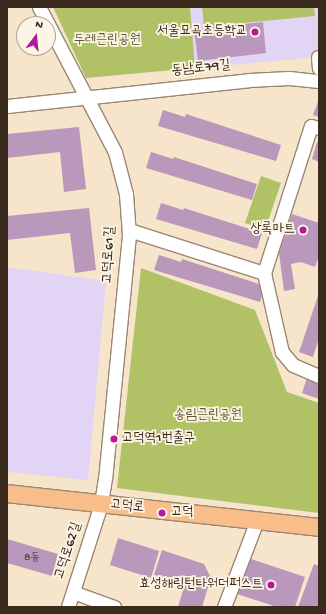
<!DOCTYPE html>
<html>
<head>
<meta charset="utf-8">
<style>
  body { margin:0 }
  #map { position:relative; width:326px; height:614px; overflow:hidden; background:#f6e4cb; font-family:"Gochi Hand","Poor Story",sans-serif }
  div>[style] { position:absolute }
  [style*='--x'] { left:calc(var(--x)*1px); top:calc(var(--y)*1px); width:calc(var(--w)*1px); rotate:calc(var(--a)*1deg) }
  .built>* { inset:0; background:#e1d4f4 }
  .green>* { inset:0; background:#b0c265 }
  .building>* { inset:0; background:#b998bc }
  .roads { filter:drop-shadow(1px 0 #988774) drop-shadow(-1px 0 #988774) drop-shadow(0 1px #988774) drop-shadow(0 -1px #988774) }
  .minor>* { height:13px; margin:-6.5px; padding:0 6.5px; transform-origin:6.5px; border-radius:6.5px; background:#fff }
  .major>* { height:17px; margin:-8.5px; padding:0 8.5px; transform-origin:8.5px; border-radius:8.5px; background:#f8bd89 }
  .dots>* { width:11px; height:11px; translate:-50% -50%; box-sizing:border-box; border:2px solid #fcf5e5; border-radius:50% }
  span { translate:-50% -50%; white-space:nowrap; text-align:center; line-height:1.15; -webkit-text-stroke:3.5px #fcf5e5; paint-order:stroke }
  .number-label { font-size:12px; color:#5a4646 }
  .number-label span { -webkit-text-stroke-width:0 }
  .poi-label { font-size:14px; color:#3b2a1e }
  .right { translate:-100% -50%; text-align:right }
  .left { translate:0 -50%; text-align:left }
  .park-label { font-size:14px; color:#5e5833 }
  .street-label { font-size:14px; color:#3b2a1e }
  .frame { position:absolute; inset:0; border:8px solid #3b2a1e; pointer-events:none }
  .north { position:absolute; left:16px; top:16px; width:40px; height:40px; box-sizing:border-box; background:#fcf5e5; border:1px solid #afa495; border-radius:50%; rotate:16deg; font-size:11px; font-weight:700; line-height:16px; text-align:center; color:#3b2a1e }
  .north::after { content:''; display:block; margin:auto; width:14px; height:18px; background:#b5179e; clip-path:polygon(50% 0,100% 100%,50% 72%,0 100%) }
</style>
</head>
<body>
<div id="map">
  <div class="built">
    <i style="clip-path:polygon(190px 7px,319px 7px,319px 57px,195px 68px)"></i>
    <i style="clip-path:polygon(7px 267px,106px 281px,88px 480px,7px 472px)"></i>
  </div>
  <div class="green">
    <i style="clip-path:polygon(53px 7px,190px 7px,195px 68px,86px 78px)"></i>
    <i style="clip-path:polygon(202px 7px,314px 7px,315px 16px,204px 27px)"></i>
    <i style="clip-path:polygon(261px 176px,281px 183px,265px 230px,245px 223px)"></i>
    <i style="clip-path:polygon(141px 268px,255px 310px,287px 392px,319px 403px,319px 513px,117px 488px)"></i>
  </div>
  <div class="building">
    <i style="clip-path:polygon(263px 22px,266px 53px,198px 61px,194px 29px)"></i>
    <i style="clip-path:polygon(319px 99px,319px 117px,313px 115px)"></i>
    <i style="clip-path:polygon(163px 110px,185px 117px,186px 114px,281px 145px,276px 161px,158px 126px)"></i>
    <i style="clip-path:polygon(79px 127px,86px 189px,64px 192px,60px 152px,7px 158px,7px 134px)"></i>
    <i style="clip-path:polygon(317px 142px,319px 143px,319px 162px,312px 159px)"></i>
    <i style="clip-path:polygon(151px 152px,173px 159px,174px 157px,257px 184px,252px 200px,146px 168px)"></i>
    <i style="clip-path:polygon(161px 203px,183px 210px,184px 208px,262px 233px,257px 249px,156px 219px)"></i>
    <i style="clip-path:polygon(89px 208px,96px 270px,75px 273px,70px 233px,7px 240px,7px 216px)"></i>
    <i style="clip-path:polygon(292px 214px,319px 223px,319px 256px,315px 267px,301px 262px,291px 264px,295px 289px,284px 291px,279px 253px)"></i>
    <i style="clip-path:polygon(159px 255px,181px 262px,182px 259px,265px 286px,260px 302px,154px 270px)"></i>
    <i style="clip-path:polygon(319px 293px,319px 338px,313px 357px,299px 352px)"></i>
    <i style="clip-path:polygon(307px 378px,319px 383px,319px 399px,302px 393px)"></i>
    <i style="clip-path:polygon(118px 538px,159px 551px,151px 578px,110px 565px)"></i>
    <i style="clip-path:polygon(7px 539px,58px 554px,52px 576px,7px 563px)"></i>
    <i style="clip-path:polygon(162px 550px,204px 564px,211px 578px,202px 607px,178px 607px,185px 584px,154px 575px)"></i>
    <i style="clip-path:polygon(248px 558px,305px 577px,295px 607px,277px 607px,237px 594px)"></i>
    <i style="clip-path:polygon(314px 564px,319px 566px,319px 607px,298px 607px)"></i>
  </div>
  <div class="roads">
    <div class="minor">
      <i style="--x:39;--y:7;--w:19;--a:62"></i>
      <i style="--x:48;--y:24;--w:144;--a:62.4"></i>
      <i style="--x:115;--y:152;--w:43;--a:75.3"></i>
      <i style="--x:126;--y:194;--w:41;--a:85.8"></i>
      <i style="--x:129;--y:235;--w:244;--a:95.6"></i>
      <i style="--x:105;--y:478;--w:26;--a:99"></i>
      <i style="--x:101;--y:504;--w:108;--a:107.8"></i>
      <i style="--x:318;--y:57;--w:11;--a:85"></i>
      <i style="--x:7;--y:106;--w:243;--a:-6.1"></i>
      <i style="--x:249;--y:80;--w:40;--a:-2.9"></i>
      <i style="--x:289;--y:78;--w:30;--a:6"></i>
      <i style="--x:129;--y:230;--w:142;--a:17.7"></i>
      <i style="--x:264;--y:273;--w:154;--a:-72.3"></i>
      <i style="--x:311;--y:126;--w:8;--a:14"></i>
      <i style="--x:264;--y:273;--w:81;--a:77.2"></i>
      <i style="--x:282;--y:352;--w:17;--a:50"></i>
      <i style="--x:293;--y:365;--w:28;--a:23"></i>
      <i style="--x:73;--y:592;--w:44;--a:20.1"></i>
      <i style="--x:224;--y:607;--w:93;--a:-69.2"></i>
    </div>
    <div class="major">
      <i style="--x:7;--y:493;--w:314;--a:6.2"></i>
    </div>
  </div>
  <div class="dots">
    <i style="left:255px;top:32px;background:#b5179e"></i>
    <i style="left:303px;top:230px;background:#b5179e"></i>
    <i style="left:114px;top:439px;background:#b5179e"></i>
    <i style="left:162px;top:513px;background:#b5179e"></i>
    <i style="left:271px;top:585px;background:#b5179e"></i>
  </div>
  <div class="number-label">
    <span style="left:32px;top:559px">8동</span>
  </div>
  <div class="poi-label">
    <span class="right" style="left:247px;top:32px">서울묘곡초등학교</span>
    <span class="right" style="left:295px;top:230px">상록마트</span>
    <span class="left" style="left:122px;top:439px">고덕역1번출구</span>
    <span class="left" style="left:171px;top:513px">고덕</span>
    <span class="right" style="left:263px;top:585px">효성해링턴타워더퍼스트</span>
  </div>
  <div class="park-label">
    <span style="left:107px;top:41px">두레근린공원</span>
    <span style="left:208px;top:416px">송림근린공원</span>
  </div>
  <div class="street-label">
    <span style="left:201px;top:69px;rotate:-6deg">동남로79길</span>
    <span style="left:110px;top:255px;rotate:-87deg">고덕로61길</span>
    <span style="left:127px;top:507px;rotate:6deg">고덕로</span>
    <span style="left:69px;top:551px;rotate:-72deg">고덕로62길</span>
  </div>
  <div class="frame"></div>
  <div class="north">N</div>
</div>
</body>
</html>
